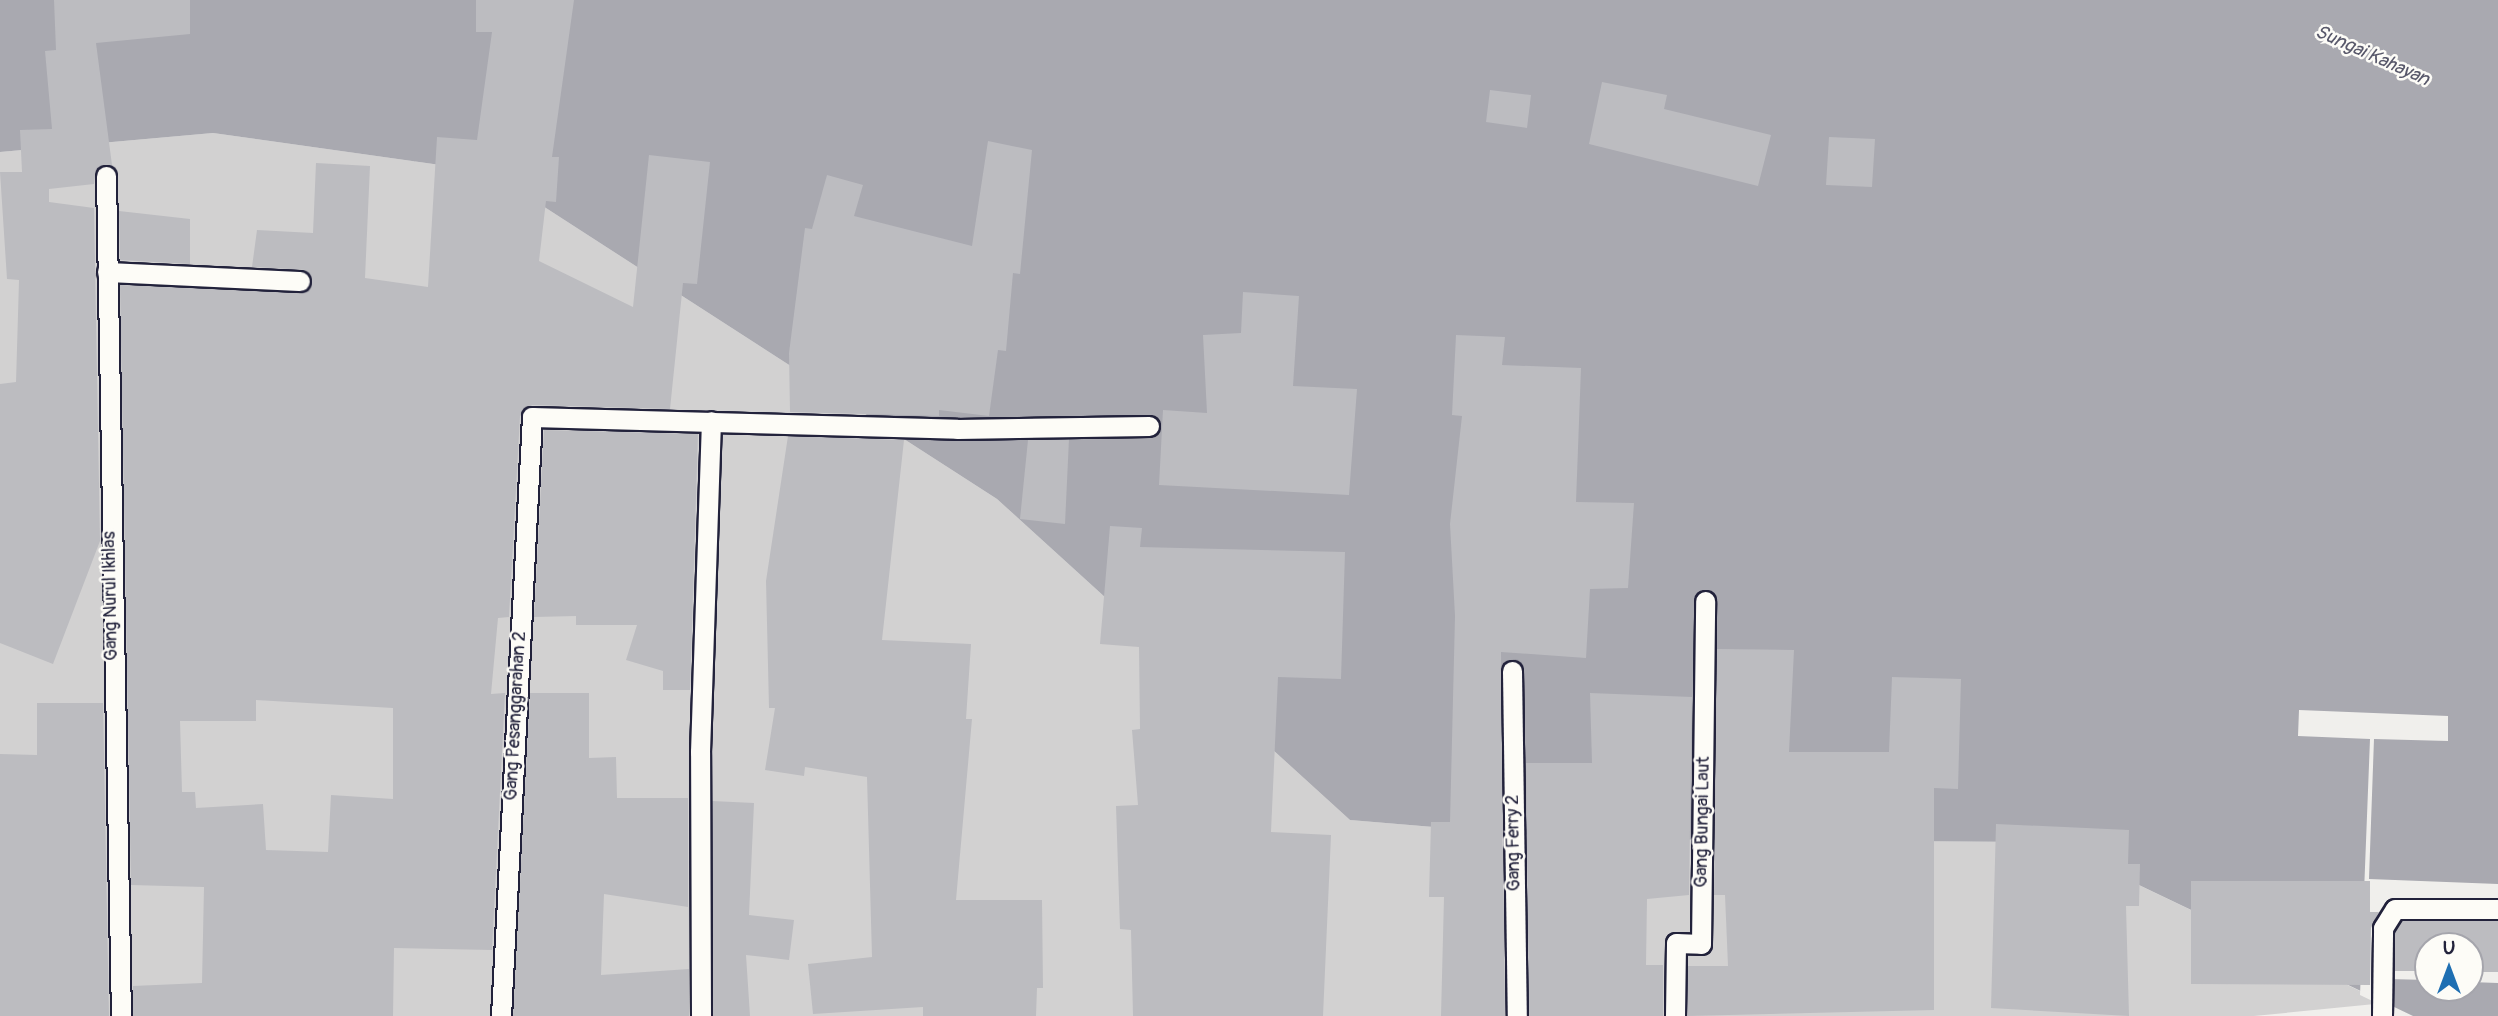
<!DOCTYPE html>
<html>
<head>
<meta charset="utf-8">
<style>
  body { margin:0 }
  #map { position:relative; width:2498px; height:1016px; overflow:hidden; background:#f0efec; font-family:Pangolin,sans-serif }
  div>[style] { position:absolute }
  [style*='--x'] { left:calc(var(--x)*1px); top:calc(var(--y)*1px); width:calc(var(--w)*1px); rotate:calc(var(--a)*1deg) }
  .green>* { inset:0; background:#d2d1d1 }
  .water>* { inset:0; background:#a9a9b0 }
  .pier>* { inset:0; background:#f0efec }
  .building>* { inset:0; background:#bcbcc0 }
  .roads { filter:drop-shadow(2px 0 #22223b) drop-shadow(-2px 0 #22223b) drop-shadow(0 2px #22223b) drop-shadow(0 -2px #22223b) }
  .lane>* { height:19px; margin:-9.5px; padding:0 9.5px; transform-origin:9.5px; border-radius:9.5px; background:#fdfcf7 }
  span { translate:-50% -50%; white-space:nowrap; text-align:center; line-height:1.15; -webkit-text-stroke:5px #fdfcf7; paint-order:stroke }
  .street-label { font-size:18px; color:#22223b }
  .water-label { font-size:19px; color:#58586a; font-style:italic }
  .north { position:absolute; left:2414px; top:932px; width:70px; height:70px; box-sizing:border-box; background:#fdfcf7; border:2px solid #a5a5ac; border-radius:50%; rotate:0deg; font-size:19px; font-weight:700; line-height:28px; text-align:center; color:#22223b }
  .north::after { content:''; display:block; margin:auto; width:24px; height:32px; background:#1f6fb2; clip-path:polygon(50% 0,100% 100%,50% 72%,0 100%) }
</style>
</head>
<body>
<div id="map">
  <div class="green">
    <i style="clip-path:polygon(213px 133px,490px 172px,997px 499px,1350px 820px,1578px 839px,2049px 842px,2385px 1003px,2254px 1016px,0 1016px,0 152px)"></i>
  </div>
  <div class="water">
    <i style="clip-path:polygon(evenodd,0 0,2498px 0,2498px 1016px,2413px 1016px,2049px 842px,1578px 839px,1350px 820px,997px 499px,490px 172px,213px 133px,0 152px,0 0,2428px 946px,2470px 946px,2470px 988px,2428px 988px,2428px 946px)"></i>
  </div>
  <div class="pier">
    <i style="clip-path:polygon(2299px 710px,2448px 716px,2448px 741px,2374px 739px,2369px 879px,2498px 884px,2498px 983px,2470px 982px,2470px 946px,2428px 946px,2428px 980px,2388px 979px,2387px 1008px,2360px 995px,2370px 739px,2298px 736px)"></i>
  </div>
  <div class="building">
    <i style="clip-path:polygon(54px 0,190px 0,190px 34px,96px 43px,112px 165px,96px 170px,94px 184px,49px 189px,49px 202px,94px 208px,100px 541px,53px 664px,0 643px,0 384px,16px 382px,19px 280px,7px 279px,0 172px,22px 172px,20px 130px,52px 129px,45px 51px,56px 50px)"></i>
    <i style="clip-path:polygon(evenodd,476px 0,574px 0,552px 157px,559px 157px,556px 202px,546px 201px,539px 261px,633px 307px,649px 155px,710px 162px,697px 284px,683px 283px,670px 409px,532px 405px,520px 416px,509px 617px,498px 618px,491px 694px,505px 693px,492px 950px,394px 948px,393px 1016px,133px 1016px,133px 986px,202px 983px,204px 887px,131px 885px,120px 285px,306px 291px,312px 281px,306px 270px,252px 267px,257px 230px,313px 233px,316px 163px,370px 166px,365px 278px,428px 287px,437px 137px,477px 140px,492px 32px,476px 32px,476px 0,256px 700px,393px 708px,393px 799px,331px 795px,328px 852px,266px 850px,263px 804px,196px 808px,195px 792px,182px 792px,180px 721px,256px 721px,256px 700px)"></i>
    <i style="clip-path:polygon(1602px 82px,1667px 95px,1664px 109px,1771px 135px,1758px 186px,1589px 144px)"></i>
    <i style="clip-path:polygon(1490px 90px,1531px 95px,1527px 128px,1486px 122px)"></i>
    <i style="clip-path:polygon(1829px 137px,1875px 139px,1872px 187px,1826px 185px)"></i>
    <i style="clip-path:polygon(988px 141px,1032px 150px,1020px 274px,1013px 273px,1006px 351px,998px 350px,989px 416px,939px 410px,939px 416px,790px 412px,789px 353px,805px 228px,812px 229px,827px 175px,863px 185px,854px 216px,972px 246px)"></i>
    <i style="clip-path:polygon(119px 211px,190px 219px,190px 264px,120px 260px)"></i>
    <i style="clip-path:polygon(1243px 292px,1299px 296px,1293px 386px,1357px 389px,1349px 495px,1159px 485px,1163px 410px,1207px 413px,1203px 335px,1241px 333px)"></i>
    <i style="clip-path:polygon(1456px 335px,1505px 337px,1502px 365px,1581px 368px,1576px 502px,1634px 503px,1628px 588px,1590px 589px,1586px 658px,1501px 652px,1505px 1016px,1441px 1016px,1444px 897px,1429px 897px,1431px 822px,1450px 822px,1455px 616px,1450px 524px,1462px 416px,1452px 415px)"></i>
    <i style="clip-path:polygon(544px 430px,698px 434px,690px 690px,663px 690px,663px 671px,626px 660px,637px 625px,576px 625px,576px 616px,534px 617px)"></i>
    <i style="clip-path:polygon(788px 436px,904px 440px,882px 640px,971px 644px,966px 719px,972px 719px,956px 900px,1042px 900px,1043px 988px,1037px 988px,1036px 1016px,923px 1016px,923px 1007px,813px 1014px,808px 964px,872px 957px,867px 777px,805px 767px,804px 776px,765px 770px,775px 708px,769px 708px,766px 581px)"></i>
    <i style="clip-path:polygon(1069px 439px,1065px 524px,1020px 519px,1028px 440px)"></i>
    <i style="clip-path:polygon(1110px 526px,1142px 528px,1140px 547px,1345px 552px,1341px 679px,1278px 677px,1271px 832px,1331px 835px,1323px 1016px,1133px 1016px,1131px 930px,1120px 929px,1116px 806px,1138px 805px,1132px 730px,1140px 729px,1139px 647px,1100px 644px)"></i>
    <i style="clip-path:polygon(1717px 649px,1794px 650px,1789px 752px,1889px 752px,1892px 677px,1961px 679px,1958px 789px,1934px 788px,1934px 1010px,1687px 1016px,1688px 966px,1728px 966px,1725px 895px,1714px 895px)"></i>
    <i style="clip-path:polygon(530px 693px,589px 693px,589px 758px,616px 757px,617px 798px,688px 798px,688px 907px,604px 894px,601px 975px,689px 969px,689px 1016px,513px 1016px)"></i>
    <i style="clip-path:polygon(1590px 693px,1692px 697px,1689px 895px,1647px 899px,1646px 965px,1663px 965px,1663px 1016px,1529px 1016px,1526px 763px,1592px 763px)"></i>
    <i style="clip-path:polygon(37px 703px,103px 703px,109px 1016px,0 1016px,0 754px,37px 755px)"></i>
    <i style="clip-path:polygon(712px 801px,754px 803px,749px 915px,794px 920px,789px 960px,746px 955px,750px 1016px,713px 1016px)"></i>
    <i style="clip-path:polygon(1996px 824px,2129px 830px,2128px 864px,2140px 864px,2139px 906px,2126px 906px,2129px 1016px,1991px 1008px)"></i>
    <i style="clip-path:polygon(2191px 881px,2370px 881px,2370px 912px,2379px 912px,2371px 928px,2370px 985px,2191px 984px)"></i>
    <i style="clip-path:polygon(2402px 921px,2498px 921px,2498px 972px,2470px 972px,2470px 946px,2428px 946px,2428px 971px,2395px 971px,2395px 932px)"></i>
  </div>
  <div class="roads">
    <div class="lane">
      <i style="--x:106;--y:176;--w:840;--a:88.98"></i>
      <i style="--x:107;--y:272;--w:193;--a:2.7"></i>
      <i style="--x:1512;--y:671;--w:345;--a:89.2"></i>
      <i style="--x:501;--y:1016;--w:600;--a:-87.04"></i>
      <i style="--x:532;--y:417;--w:425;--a:1.6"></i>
      <i style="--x:957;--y:429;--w:192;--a:-0.9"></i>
      <i style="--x:701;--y:1016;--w:264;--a:-90.2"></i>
      <i style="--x:700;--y:752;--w:331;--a:-88.1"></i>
      <i style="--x:1675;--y:1016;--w:73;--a:-89.2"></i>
      <i style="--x:1676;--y:943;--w:25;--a:2"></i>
      <i style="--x:1701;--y:944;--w:343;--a:-89.3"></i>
      <i style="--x:2382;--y:1016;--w:88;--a:-89.3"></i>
      <i style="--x:2383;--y:928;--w:22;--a:-58"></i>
      <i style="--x:2395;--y:909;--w:103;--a:0"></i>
    </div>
  </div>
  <div class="street-label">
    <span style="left:111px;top:596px;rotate:-91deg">Gang Nurul Ikhlas</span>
    <span style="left:516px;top:716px;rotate:-87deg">Gang Pesanggarahan 2</span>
    <span style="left:1703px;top:822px;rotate:-89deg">Gang Bungai Laut</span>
    <span style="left:1514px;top:843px;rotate:-91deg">Gang Ferry 2</span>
  </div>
  <div class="water-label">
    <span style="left:2372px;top:56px;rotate:24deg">Sungai Kahayan</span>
  </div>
  <div class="north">U</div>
</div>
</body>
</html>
